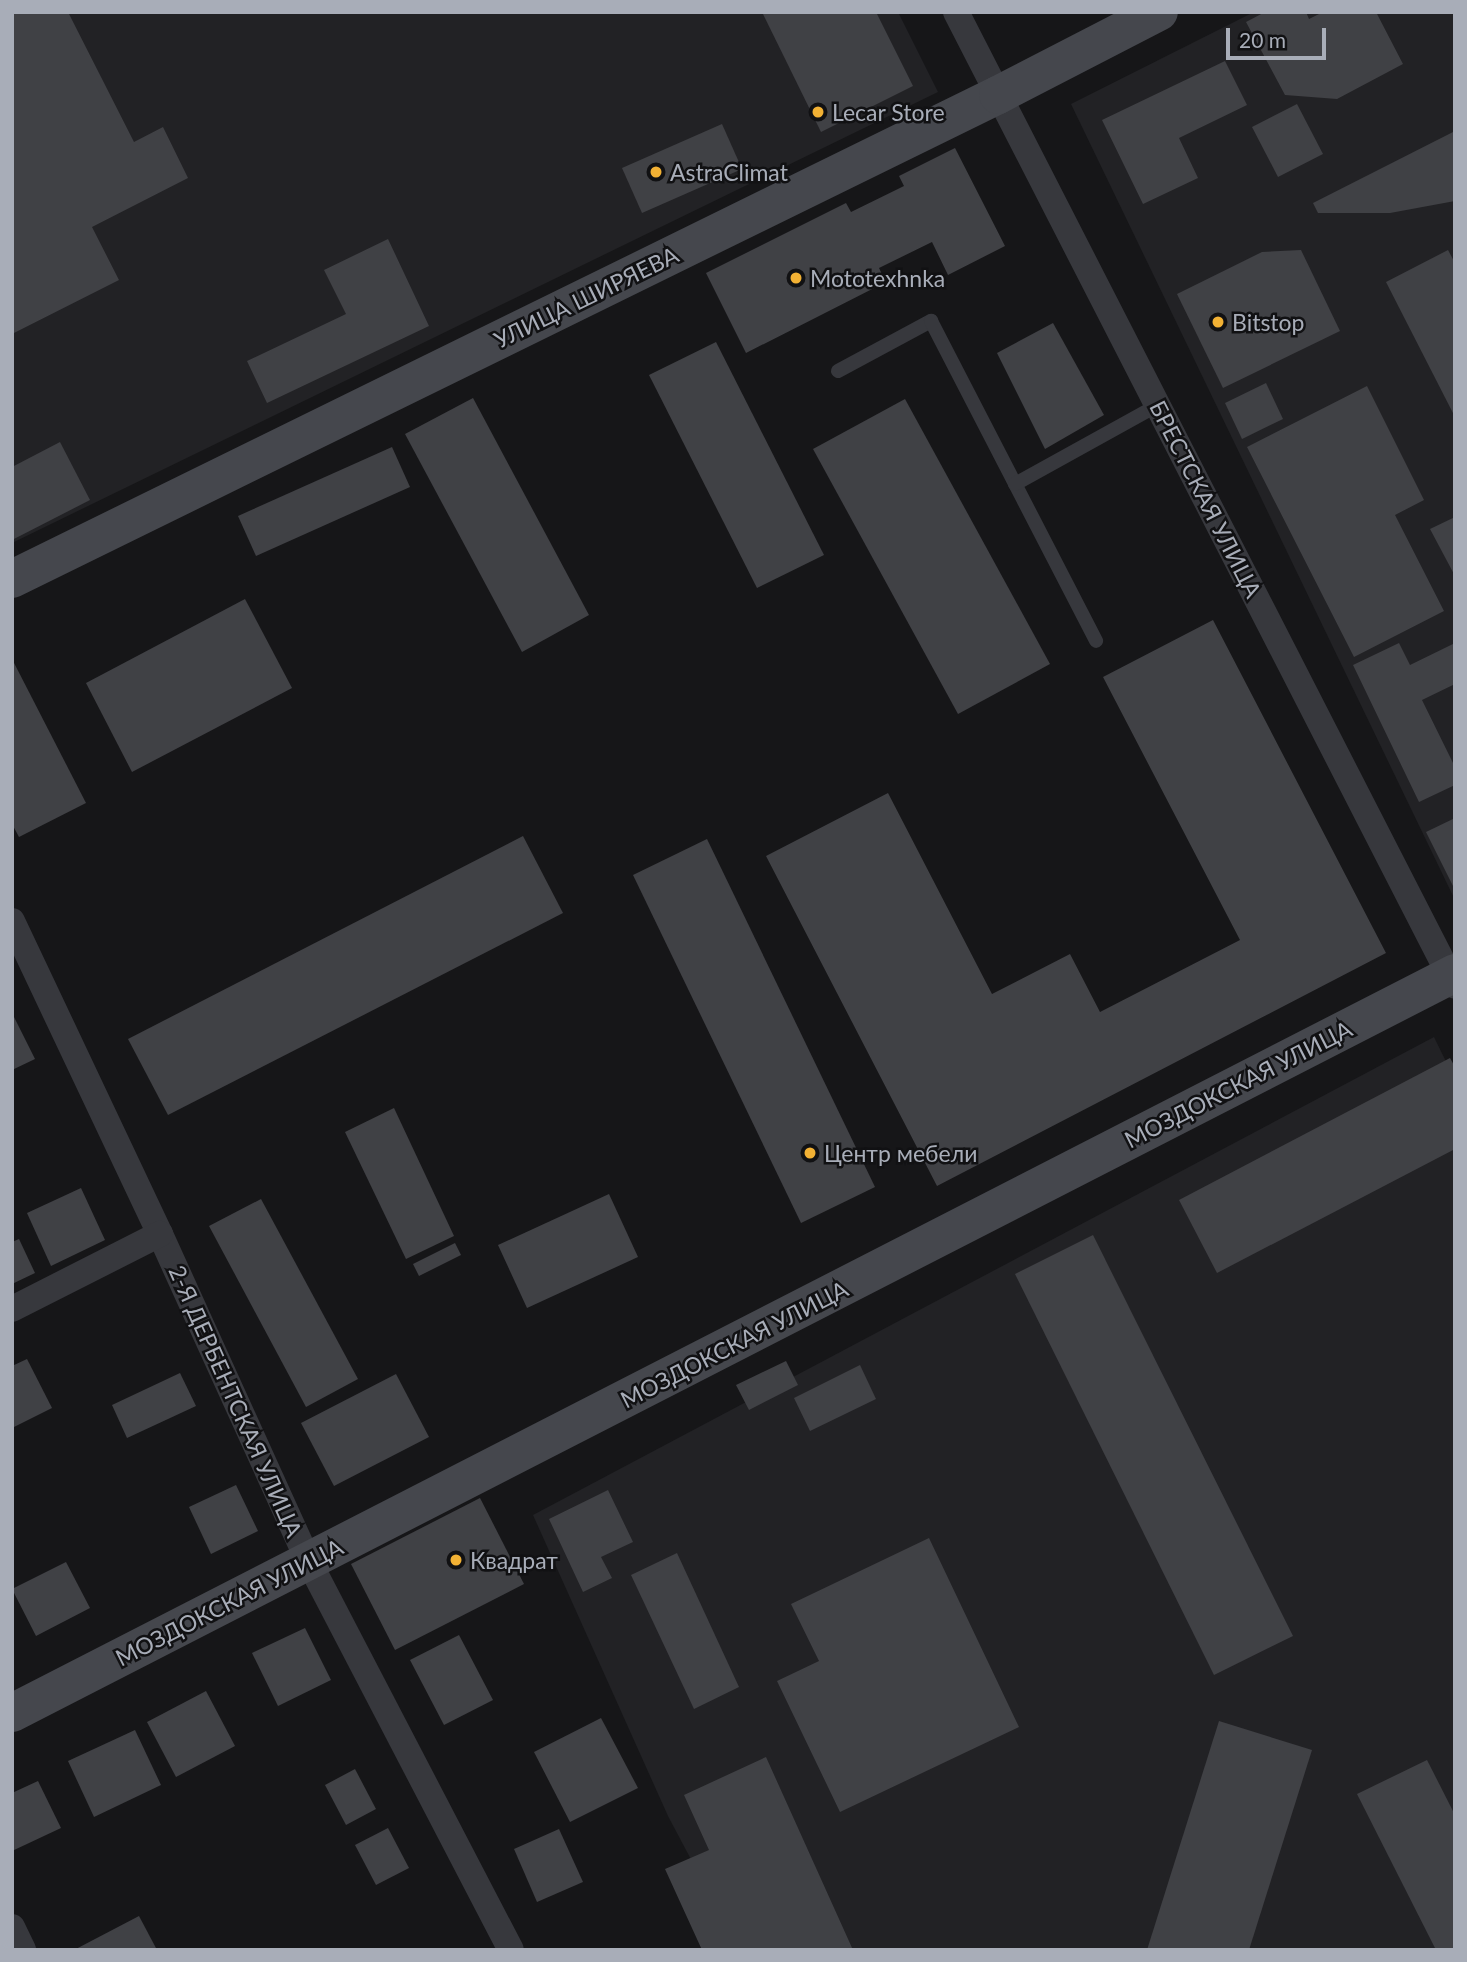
<!DOCTYPE html>
<html>
<head>
<meta charset="utf-8">
<style>
  body { margin:0 }
  #map { position:relative; width:1467px; height:1962px; overflow:hidden; background:#161618; font-family:Lato,sans-serif }
  div>[style] { position:absolute }
  [style*='--x'] { left:calc(var(--x)*1px); top:calc(var(--y)*1px); width:calc(var(--w)*1px); rotate:calc(var(--a)*1deg) }
  .built>* { inset:0; background:#222225 }
  .building>* { inset:0; background:#404145 }
  .lane>* { height:14px; margin:-7px; padding:0 7px; transform-origin:7px; border-radius:7px; background:#37383d }
  .street>* { height:26px; margin:-13px; padding:0 13px; transform-origin:13px; border-radius:13px; background:#37383d }
  .secondary>* { height:38px; margin:-19px; padding:0 19px; transform-origin:19px; border-radius:19px; background:#45474d }
  .dots>* { width:19px; height:19px; translate:-50% -50%; box-sizing:border-box; border:4px solid #111113; border-radius:50% }
  span { translate:-50% -50%; white-space:nowrap; text-align:center; line-height:1.15; -webkit-text-stroke:5px #111113; paint-order:stroke }
  .poi-label { font-size:23px; color:#a8adb8 }
  .left { translate:0 -50%; text-align:left }
  .street-label { font-size:23px; color:#a8adb8 }
  .frame { position:absolute; inset:0; border:14px solid #a8adb8; pointer-events:none }
  .scale { position:absolute; left:1226px; top:28px; width:100px; height:32px; box-sizing:border-box; border:4px solid #a8adb8; border-top:0; padding-left:9px; font-size:21px; line-height:24px; white-space:nowrap; color:#a8adb8; -webkit-text-stroke:5px #111113; paint-order:stroke }
</style>
</head>
<body>
<div id="map">
  <div class="built">
    <i style="clip-path:polygon(12px 12px,898px 12px,938px 92px,12px 543px)"></i>
    <i style="clip-path:polygon(1254px 12px,1455px 12px,1455px 900px,1071px 104px)"></i>
    <i style="clip-path:polygon(1434px 1037px,1455px 1080px,1455px 1950px,739px 1950px,668px 1816px,533px 1515px)"></i>
  </div>
  <div class="building">
    <i style="clip-path:polygon(12px 12px,68px 12px,134px 142px,163px 127px,188px 178px,92px 227px,119px 280px,12px 334px)"></i>
    <i style="clip-path:polygon(762px 12px,876px 12px,913px 86px,821px 132px)"></i>
    <i style="clip-path:polygon(1265px 12px,1306px 12px,1309px 19px,1323px 12px,1376px 12px,1403px 64px,1337px 99px,1285px 95px,1246px 22px)"></i>
    <i style="clip-path:polygon(1225px 61px,1247px 105px,1179px 138px,1198px 178px,1143px 204px,1102px 120px)"></i>
    <i style="clip-path:polygon(1297px 104px,1323px 154px,1278px 177px,1252px 127px)"></i>
    <i style="clip-path:polygon(722px 124px,742px 169px,642px 213px,622px 168px)"></i>
    <i style="clip-path:polygon(1455px 131px,1455px 201px,1390px 213px,1318px 213px,1313px 203px)"></i>
    <i style="clip-path:polygon(955px 148px,1005px 246px,948px 275px,932px 242px,879px 268px,886px 282px,746px 353px,706px 273px,846px 203px,851px 212px,904px 186px,899px 176px)"></i>
    <i style="clip-path:polygon(388px 239px,429px 326px,267px 403px,247px 361px,346px 314px,324px 270px)"></i>
    <i style="clip-path:polygon(1301px 250px,1340px 331px,1223px 388px,1177px 294px,1262px 252px)"></i>
    <i style="clip-path:polygon(1448px 250px,1455px 263px,1455px 417px,1386px 282px)"></i>
    <i style="clip-path:polygon(1053px 323px,1104px 415px,1045px 449px,997px 353px)"></i>
    <i style="clip-path:polygon(716px 342px,824px 555px,757px 588px,649px 375px)"></i>
    <i style="clip-path:polygon(1266px 383px,1283px 419px,1242px 439px,1225px 403px)"></i>
    <i style="clip-path:polygon(1367px 386px,1424px 500px,1395px 515px,1444px 611px,1354px 657px,1247px 447px)"></i>
    <i style="clip-path:polygon(473px 398px,589px 615px,522px 652px,405px 434px)"></i>
    <i style="clip-path:polygon(905px 399px,1050px 664px,958px 714px,813px 449px)"></i>
    <i style="clip-path:polygon(60px 442px,90px 500px,12px 540px,12px 467px)"></i>
    <i style="clip-path:polygon(392px 447px,410px 487px,256px 556px,238px 516px)"></i>
    <i style="clip-path:polygon(1455px 517px,1455px 576px,1430px 529px)"></i>
    <i style="clip-path:polygon(245px 599px,292px 688px,132px 772px,86px 683px)"></i>
    <i style="clip-path:polygon(1213px 620px,1386px 953px,937px 1186px,766px 856px,888px 793px,992px 994px,1070px 954px,1100px 1012px,1240px 940px,1103px 677px)"></i>
    <i style="clip-path:polygon(1399px 643px,1410px 665px,1455px 643px,1455px 684px,1422px 700px,1455px 767px,1455px 785px,1419px 802px,1353px 665px)"></i>
    <i style="clip-path:polygon(12px 659px,86px 803px,19px 837px,12px 824px)"></i>
    <i style="clip-path:polygon(1455px 818px,1455px 890px,1426px 832px)"></i>
    <i style="clip-path:polygon(523px 836px,563px 913px,168px 1115px,128px 1039px)"></i>
    <i style="clip-path:polygon(707px 839px,875px 1187px,801px 1223px,633px 875px)"></i>
    <i style="clip-path:polygon(12px 1013px,35px 1059px,12px 1070px)"></i>
    <i style="clip-path:polygon(1450px 1058px,1455px 1067px,1455px 1149px,1217px 1273px,1179px 1200px)"></i>
    <i style="clip-path:polygon(394px 1108px,454px 1236px,406px 1259px,345px 1132px)"></i>
    <i style="clip-path:polygon(81px 1188px,105px 1240px,51px 1266px,27px 1213px)"></i>
    <i style="clip-path:polygon(609px 1194px,638px 1257px,527px 1308px,498px 1245px)"></i>
    <i style="clip-path:polygon(261px 1199px,358px 1379px,306px 1407px,209px 1226px)"></i>
    <i style="clip-path:polygon(1093px 1235px,1293px 1636px,1214px 1675px,1015px 1274px)"></i>
    <i style="clip-path:polygon(19px 1239px,35px 1273px,12px 1284px,12px 1242px)"></i>
    <i style="clip-path:polygon(455px 1243px,461px 1255px,419px 1276px,413px 1264px)"></i>
    <i style="clip-path:polygon(27px 1359px,52px 1408px,12px 1428px,12px 1366px)"></i>
    <i style="clip-path:polygon(786px 1361px,798px 1385px,749px 1410px,736px 1385px)"></i>
    <i style="clip-path:polygon(860px 1365px,876px 1399px,810px 1431px,794px 1398px)"></i>
    <i style="clip-path:polygon(180px 1373px,196px 1406px,127px 1438px,112px 1405px)"></i>
    <i style="clip-path:polygon(396px 1374px,429px 1437px,334px 1486px,301px 1423px)"></i>
    <i style="clip-path:polygon(236px 1485px,258px 1531px,211px 1554px,189px 1507px)"></i>
    <i style="clip-path:polygon(608px 1490px,633px 1542px,601px 1557px,612px 1578px,583px 1592px,549px 1519px)"></i>
    <i style="clip-path:polygon(480px 1498px,524px 1584px,395px 1650px,351px 1564px)"></i>
    <i style="clip-path:polygon(929px 1538px,1019px 1727px,840px 1812px,777px 1681px,819px 1661px,791px 1604px)"></i>
    <i style="clip-path:polygon(677px 1553px,739px 1687px,694px 1709px,631px 1575px)"></i>
    <i style="clip-path:polygon(66px 1562px,90px 1608px,36px 1636px,12px 1589px)"></i>
    <i style="clip-path:polygon(305px 1628px,331px 1680px,278px 1706px,252px 1653px)"></i>
    <i style="clip-path:polygon(459px 1635px,493px 1700px,444px 1725px,410px 1660px)"></i>
    <i style="clip-path:polygon(206px 1691px,235px 1746px,176px 1777px,147px 1722px)"></i>
    <i style="clip-path:polygon(601px 1718px,638px 1788px,570px 1822px,534px 1752px)"></i>
    <i style="clip-path:polygon(1219px 1721px,1312px 1750px,1249px 1950px,1147px 1950px)"></i>
    <i style="clip-path:polygon(135px 1730px,161px 1785px,94px 1817px,68px 1761px)"></i>
    <i style="clip-path:polygon(766px 1757px,853px 1950px,702px 1950px,665px 1869px,709px 1850px,684px 1795px)"></i>
    <i style="clip-path:polygon(1427px 1760px,1455px 1815px,1455px 1950px,1436px 1950px,1357px 1794px)"></i>
    <i style="clip-path:polygon(355px 1769px,376px 1809px,346px 1825px,325px 1785px)"></i>
    <i style="clip-path:polygon(38px 1781px,61px 1828px,12px 1851px,12px 1793px)"></i>
    <i style="clip-path:polygon(388px 1828px,409px 1868px,376px 1885px,355px 1845px)"></i>
    <i style="clip-path:polygon(559px 1829px,583px 1882px,537px 1902px,514px 1849px)"></i>
    <i style="clip-path:polygon(139px 1916px,157px 1950px,74px 1950px)"></i>
  </div>
  <div class="lane">
    <i style="--x:838;--y:371;--w:106;--a:-28.3"></i>
    <i style="--x:931;--y:321;--w:360;--a:62.7"></i>
    <i style="--x:1015;--y:484;--w:163;--a:-28.9"></i>
  </div>
  <div class="street">
    <i style="--x:956;--y:12;--w:1094;--a:62.87"></i>
    <i style="--x:12;--y:921;--w:346;--a:64.7"></i>
    <i style="--x:160;--y:1234;--w:360;--a:65.6"></i>
    <i style="--x:309;--y:1562;--w:437;--a:62.5"></i>
    <i style="--x:12;--y:1309;--w:166;--a:-26.9"></i>
    <i style="--x:12;--y:1927;--w:25;--a:64"></i>
  </div>
  <div class="secondary">
    <i style="--x:12;--y:579;--w:1098;--a:-26.15"></i>
    <i style="--x:998;--y:95;--w:181;--a:-27.3"></i>
    <i style="--x:12;--y:1713;--w:1622;--a:-27.15"></i>
  </div>
  <div class="dots">
    <i style="left:818px;top:112px;background:#f2b134"></i>
    <i style="left:656px;top:172px;background:#f2b134"></i>
    <i style="left:796px;top:278px;background:#f2b134"></i>
    <i style="left:1218px;top:322px;background:#f2b134"></i>
    <i style="left:810px;top:1153px;background:#f2b134"></i>
    <i style="left:456px;top:1560px;background:#f2b134"></i>
  </div>
  <div class="poi-label">
    <span class="left" style="left:832px;top:112px">Lecar Store</span>
    <span class="left" style="left:670px;top:172px">AstraClimat</span>
    <span class="left" style="left:810px;top:278px">Mototexhnka</span>
    <span class="left" style="left:1232px;top:322px">Bitstop</span>
    <span class="left" style="left:824px;top:1153px">Центр мебели</span>
    <span class="left" style="left:470px;top:1560px">Квадрат</span>
  </div>
  <div class="street-label">
    <span style="left:586px;top:297px;rotate:-26deg">УЛИЦА ШИРЯЕВА</span>
    <span style="left:1206px;top:499px;rotate:63deg">БРЕСТСКАЯ УЛИЦА</span>
    <span style="left:1238px;top:1084px;rotate:-27deg">МОЗДОКСКАЯ УЛИЦА</span>
    <span style="left:734px;top:1344px;rotate:-27deg">МОЗДОКСКАЯ УЛИЦА</span>
    <span style="left:236px;top:1401px;rotate:66deg">2-Я ДЕРБЕНТСКАЯ УЛИЦА</span>
    <span style="left:229px;top:1602px;rotate:-27deg">МОЗДОКСКАЯ УЛИЦА</span>
  </div>
  <div class="frame"></div>
  <div class="scale">20 m</div>
</div>
</body>
</html>
